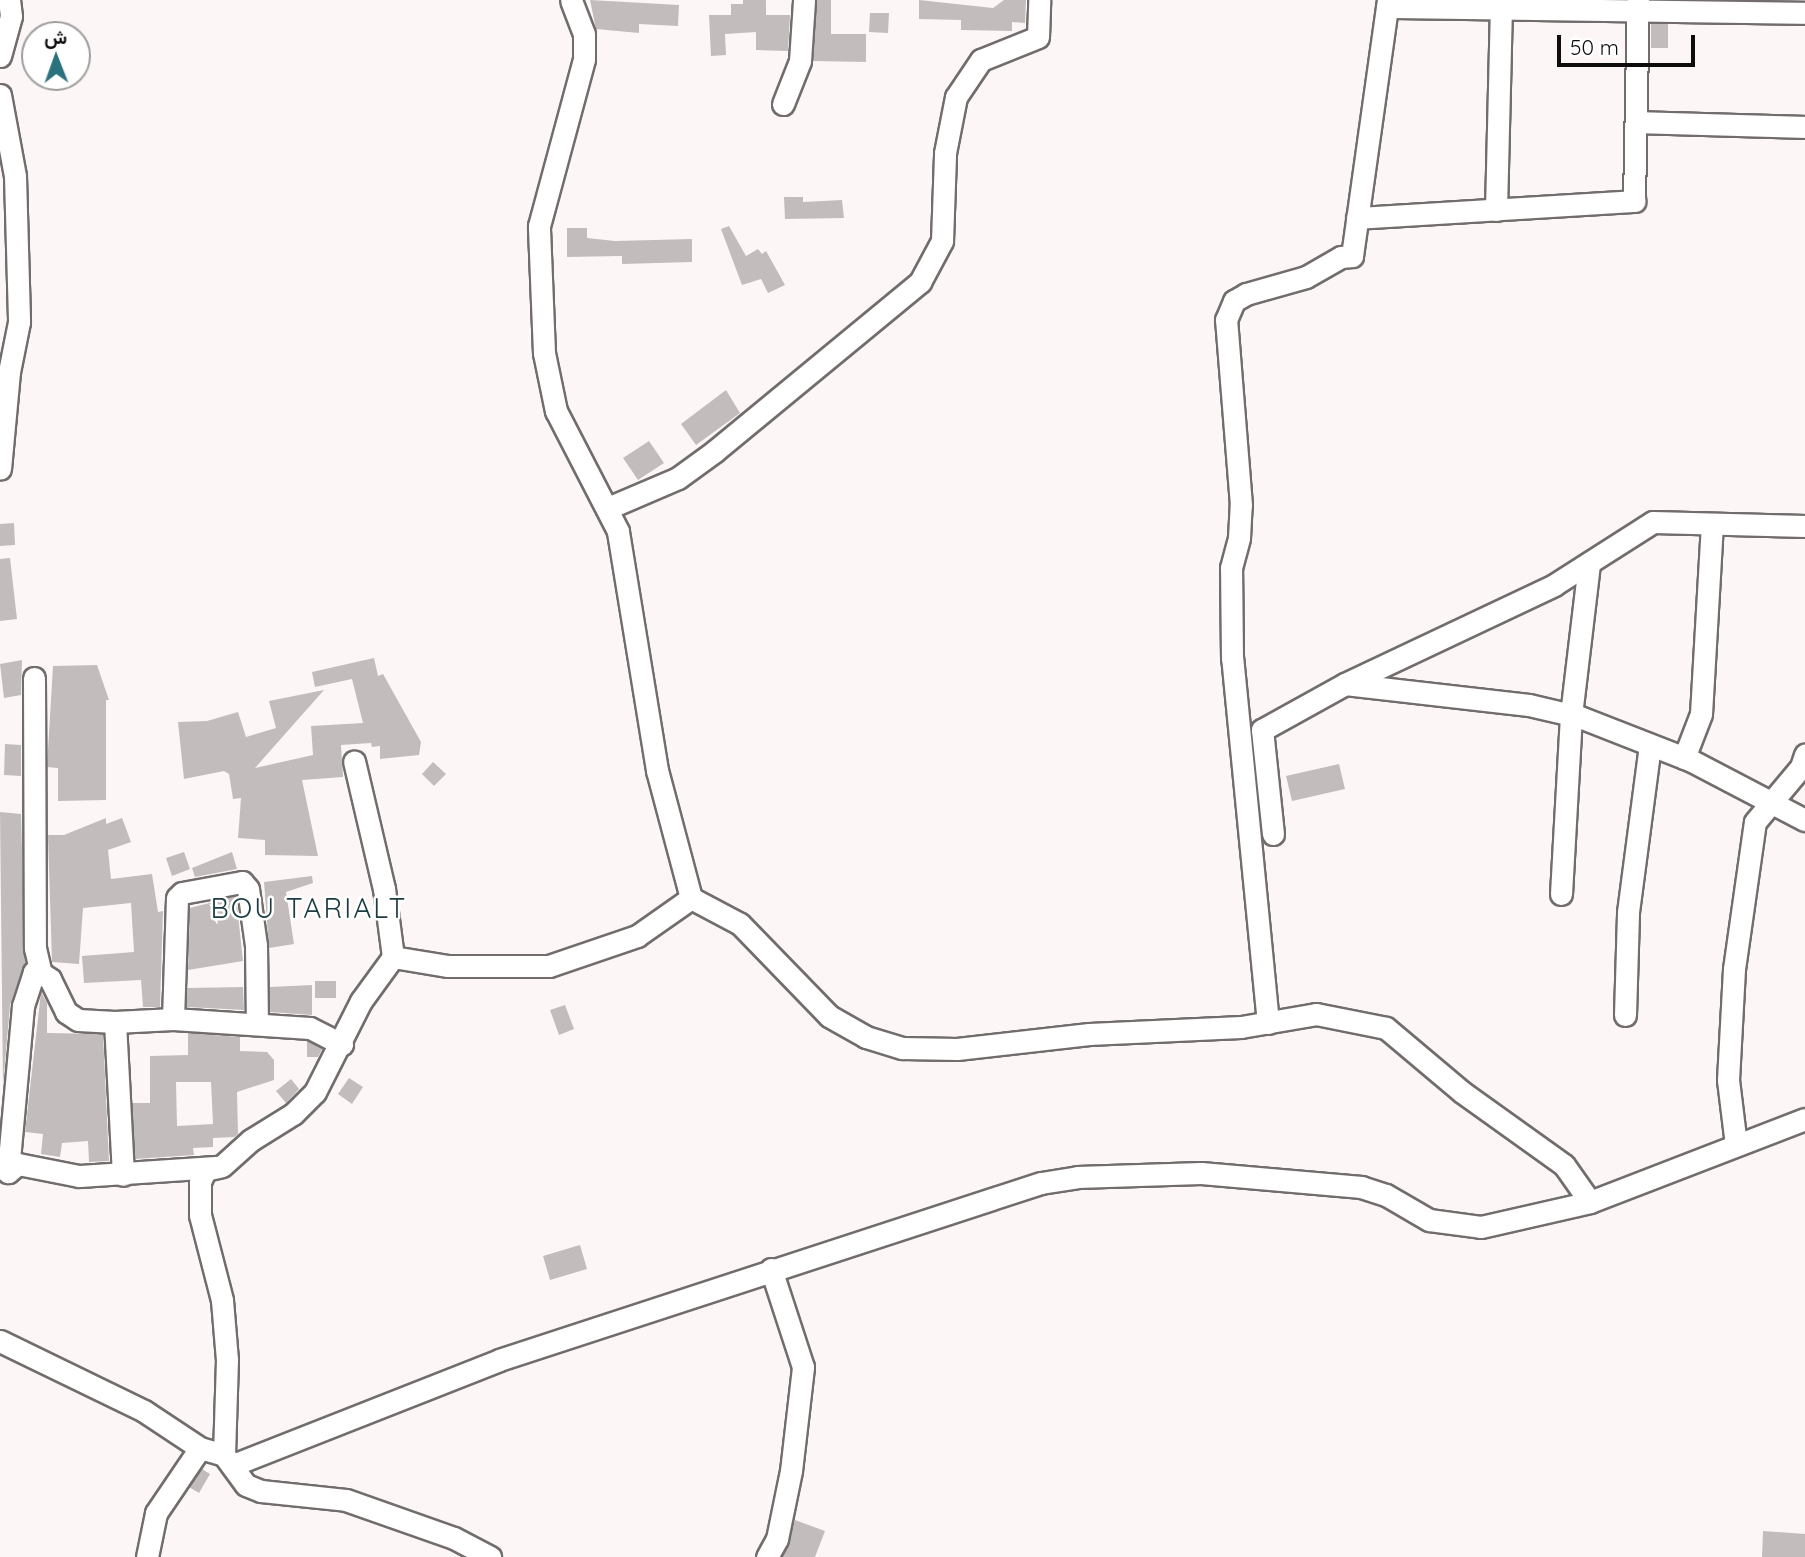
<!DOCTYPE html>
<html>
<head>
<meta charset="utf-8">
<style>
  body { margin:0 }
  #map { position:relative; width:1805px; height:1557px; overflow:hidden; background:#fcf7f6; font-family:Quicksand,Vazirmatn,sans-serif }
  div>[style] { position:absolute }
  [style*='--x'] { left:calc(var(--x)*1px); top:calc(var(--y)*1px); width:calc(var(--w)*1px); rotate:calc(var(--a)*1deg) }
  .building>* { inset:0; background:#c2bdbc }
  .roads { filter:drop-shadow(2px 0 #726d6c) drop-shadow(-2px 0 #726d6c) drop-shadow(0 2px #726d6c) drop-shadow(0 -2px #726d6c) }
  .street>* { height:21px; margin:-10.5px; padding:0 10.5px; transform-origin:10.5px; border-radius:10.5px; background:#fff }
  span { translate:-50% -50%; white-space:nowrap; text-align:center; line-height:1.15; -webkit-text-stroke:5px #fff; paint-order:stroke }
  .quarter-label { font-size:28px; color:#1a3b41; letter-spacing:2px }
  .north { position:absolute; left:21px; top:21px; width:70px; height:70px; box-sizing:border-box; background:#fff; border:2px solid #9f9e9e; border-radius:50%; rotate:359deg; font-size:19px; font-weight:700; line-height:28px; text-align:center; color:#0e0c0c }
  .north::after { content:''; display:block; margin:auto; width:24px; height:32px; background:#2b727f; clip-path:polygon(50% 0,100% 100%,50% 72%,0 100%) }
  .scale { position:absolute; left:1557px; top:35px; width:138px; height:32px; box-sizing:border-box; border:4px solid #0e0c0c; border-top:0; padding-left:9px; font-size:21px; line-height:24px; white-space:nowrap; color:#0e0c0c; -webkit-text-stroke:5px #fff; paint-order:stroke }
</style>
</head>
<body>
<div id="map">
  <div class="building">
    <i style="clip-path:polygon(590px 0,679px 5px,678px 26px,639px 24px,639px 33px,596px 29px)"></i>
    <i style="clip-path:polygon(743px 0,766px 0,766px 15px,790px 15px,788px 51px,756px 50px,756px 32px,725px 34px,726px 55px,711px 56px,709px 15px,731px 15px,731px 4px,743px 4px)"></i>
    <i style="clip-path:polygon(817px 0,831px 0,831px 34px,866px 34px,866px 62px,813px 61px)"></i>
    <i style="clip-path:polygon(919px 0,993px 8px,1004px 0,1026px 0,1025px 23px,1012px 22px,1012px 31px,961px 30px,961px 20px,919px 19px)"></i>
    <i style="clip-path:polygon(870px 13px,889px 13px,888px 33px,869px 32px)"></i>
    <i style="clip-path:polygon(1651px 24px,1668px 24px,1668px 48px,1651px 48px)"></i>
    <i style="clip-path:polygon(784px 197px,803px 197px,803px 202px,842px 200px,844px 218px,785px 219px)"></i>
    <i style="clip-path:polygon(729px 226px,746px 256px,758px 249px,762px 254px,766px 251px,785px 285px,768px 293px,761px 279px,742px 285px,721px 229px)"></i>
    <i style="clip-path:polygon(567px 228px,587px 228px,587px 238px,615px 241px,692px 239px,692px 262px,622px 264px,622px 256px,567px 257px)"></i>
    <i style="clip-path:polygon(726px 390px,740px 413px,696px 445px,681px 424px)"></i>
    <i style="clip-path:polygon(649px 441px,664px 463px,638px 480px,623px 458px)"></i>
    <i style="clip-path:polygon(14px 523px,15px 545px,0 546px,0 524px)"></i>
    <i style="clip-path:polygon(10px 558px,17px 619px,0 621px,0 559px)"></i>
    <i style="clip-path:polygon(374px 658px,378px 676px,383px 674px,421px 742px,419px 755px,380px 759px,380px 746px,372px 747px,371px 743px,341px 745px,343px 777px,302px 780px,318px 856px,265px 855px,265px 840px,238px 838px,241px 798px,233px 799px,229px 774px,224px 771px,184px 779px,178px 722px,207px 721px,238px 712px,246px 737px,276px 728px,269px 701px,324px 690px,255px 768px,313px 755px,311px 726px,363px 723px,352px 679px,315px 687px,312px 672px)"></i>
    <i style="clip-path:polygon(22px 660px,21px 695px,4px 698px,0 664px)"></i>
    <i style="clip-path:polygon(97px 665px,109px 700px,106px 700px,106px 800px,58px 801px,58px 768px,47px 767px,53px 666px)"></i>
    <i style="clip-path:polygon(5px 744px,21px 745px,21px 776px,4px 775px)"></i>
    <i style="clip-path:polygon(433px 762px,446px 774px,434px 786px,422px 774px)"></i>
    <i style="clip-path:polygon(1339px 764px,1345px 789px,1292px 801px,1286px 776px)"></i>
    <i style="clip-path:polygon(0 812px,21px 814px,25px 962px,10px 1005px,3px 1086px)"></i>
    <i style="clip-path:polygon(106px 818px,106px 824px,122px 818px,131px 842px,108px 850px,111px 879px,152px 874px,158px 912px,163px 911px,160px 1007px,143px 1007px,141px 980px,84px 983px,82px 956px,134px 952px,131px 903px,83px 908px,79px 964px,52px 962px,48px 835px,64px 835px)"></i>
    <i style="clip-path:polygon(184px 852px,190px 869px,172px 876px,166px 858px)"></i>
    <i style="clip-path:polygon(232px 852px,237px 869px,195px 877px,192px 868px)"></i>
    <i style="clip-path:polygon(312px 876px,313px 883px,286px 892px,294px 944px,269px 948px,264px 882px)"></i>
    <i style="clip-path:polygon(236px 896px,243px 961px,188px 970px,190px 908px)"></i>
    <i style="clip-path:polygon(315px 981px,336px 981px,336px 998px,315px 998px)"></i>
    <i style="clip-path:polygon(312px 985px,312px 1015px,270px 1012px,270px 987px)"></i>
    <i style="clip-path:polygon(243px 987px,244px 1010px,187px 1007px,187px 988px)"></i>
    <i style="clip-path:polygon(41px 992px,47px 1003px,47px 1033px,103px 1034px,109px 1161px,89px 1162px,88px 1141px,62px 1143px,60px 1157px,41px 1154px,43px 1134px,25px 1132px)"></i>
    <i style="clip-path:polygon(565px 1005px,574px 1029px,559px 1035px,550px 1010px)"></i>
    <i style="clip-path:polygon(evenodd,188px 1033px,240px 1037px,240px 1051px,267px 1052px,274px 1060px,274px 1080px,237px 1092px,238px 1134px,234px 1137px,213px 1138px,213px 1147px,193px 1148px,194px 1155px,135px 1159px,132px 1103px,150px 1103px,150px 1056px,188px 1055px,188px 1033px,176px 1082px,211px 1082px,213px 1124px,177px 1126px,176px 1082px)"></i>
    <i style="clip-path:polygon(307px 1041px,322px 1049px,318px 1057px,307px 1057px)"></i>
    <i style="clip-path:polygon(349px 1078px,363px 1087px,352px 1104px,338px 1094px)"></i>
    <i style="clip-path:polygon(291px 1079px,299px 1089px,286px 1103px,276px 1091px)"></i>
    <i style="clip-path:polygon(580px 1245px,587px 1269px,550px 1280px,543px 1256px)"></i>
    <i style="clip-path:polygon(202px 1469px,210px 1474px,199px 1493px,189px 1487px)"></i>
    <i style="clip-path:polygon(795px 1520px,825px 1531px,815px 1557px,782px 1557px)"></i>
    <i style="clip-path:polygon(1763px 1531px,1805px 1534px,1805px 1557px,1762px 1557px)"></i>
  </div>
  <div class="roads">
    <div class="street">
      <i style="--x:1387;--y:7;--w:418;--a:0.8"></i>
      <i style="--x:0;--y:56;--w:41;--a:-74.6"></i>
      <i style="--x:11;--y:16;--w:16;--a:-97"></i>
      <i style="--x:0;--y:95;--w:82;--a:79.5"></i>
      <i style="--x:15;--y:176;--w:146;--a:88.4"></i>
      <i style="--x:19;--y:322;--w:51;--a:101.3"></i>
      <i style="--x:9;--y:372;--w:97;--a:95.3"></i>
      <i style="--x:783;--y:104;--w:46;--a:-68.4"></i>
      <i style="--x:800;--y:61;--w:61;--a:-86.2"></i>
      <i style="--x:1636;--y:122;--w:169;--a:1.7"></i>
      <i style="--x:1496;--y:210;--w:201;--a:-88.6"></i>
      <i style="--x:1357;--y:218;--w:278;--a:-3.5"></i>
      <i style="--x:1634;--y:201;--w:201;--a:-88.9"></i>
      <i style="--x:608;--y:508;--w:76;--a:-23.2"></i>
      <i style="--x:678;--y:478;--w:46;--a:-36.1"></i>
      <i style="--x:715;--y:451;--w:266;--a:-39.5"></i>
      <i style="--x:920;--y:282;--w:47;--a:-61.8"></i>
      <i style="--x:942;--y:241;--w:88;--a:-88"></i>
      <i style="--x:945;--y:153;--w:57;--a:-78.9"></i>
      <i style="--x:956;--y:97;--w:45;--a:-56"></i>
      <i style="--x:981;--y:60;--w:61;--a:-22"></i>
      <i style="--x:1038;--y:37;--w:37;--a:-88"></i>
      <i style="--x:34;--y:678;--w:270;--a:89.8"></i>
      <i style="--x:35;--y:948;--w:26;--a:77"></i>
      <i style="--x:41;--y:973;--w:11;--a:34"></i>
      <i style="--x:50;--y:979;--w:37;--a:64"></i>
      <i style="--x:66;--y:1012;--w:14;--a:34"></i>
      <i style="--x:78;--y:1020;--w:37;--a:3"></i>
      <i style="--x:115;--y:1022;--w:58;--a:-3"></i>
      <i style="--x:173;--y:1019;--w:137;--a:3.8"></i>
      <i style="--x:310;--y:1028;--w:36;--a:27"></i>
      <i style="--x:1347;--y:683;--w:229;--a:-25.3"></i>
      <i style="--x:1554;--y:585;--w:117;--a:-32.5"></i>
      <i style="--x:1653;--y:522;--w:152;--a:1.5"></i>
      <i style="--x:1684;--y:758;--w:47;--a:-68.9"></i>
      <i style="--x:1701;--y:714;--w:190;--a:-86.7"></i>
      <i style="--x:1273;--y:834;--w:105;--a:-96"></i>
      <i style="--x:1262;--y:730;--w:95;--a:-29"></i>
      <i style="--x:1345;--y:684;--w:185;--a:6.5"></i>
      <i style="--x:1529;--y:705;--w:52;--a:13.2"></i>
      <i style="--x:1580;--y:717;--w:118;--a:21.4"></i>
      <i style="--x:1690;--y:760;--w:130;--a:27.6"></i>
      <i style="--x:1561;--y:894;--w:179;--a:-86.8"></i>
      <i style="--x:1571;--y:715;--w:153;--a:-83.2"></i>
      <i style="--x:691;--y:898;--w:55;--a:28"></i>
      <i style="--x:740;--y:924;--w:128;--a:45.9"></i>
      <i style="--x:829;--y:1016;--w:43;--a:29.6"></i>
      <i style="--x:866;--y:1037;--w:38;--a:17"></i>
      <i style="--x:902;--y:1048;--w:55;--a:1"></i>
      <i style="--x:957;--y:1049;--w:133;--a:-6.5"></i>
      <i style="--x:1089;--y:1034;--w:152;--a:-2.6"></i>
      <i style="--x:1241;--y:1027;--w:76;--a:-9.8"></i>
      <i style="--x:1316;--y:1014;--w:71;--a:11.3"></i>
      <i style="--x:1386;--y:1028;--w:99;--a:40.1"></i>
      <i style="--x:1462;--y:1092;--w:125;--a:35.6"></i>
      <i style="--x:1564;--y:1165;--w:45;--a:54.9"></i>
      <i style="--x:393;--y:957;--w:56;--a:9.3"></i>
      <i style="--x:448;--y:966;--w:101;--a:0"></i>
      <i style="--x:549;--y:966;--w:93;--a:-18.8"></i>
      <i style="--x:637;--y:936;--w:66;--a:-35.1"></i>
      <i style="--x:691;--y:898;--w:132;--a:-104.9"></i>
      <i style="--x:657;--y:770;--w:242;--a:-99.3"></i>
      <i style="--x:618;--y:531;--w:135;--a:-117.3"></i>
      <i style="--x:556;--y:411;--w:59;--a:-101.7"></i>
      <i style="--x:544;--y:353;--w:127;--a:-92.3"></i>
      <i style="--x:539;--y:226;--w:173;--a:-74.9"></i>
      <i style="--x:584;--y:59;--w:25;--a:-90"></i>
      <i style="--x:584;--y:34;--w:36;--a:-111"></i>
      <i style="--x:41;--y:973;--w:6;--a:-121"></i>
      <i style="--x:38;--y:968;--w:6;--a:135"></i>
      <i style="--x:34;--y:972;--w:36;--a:108"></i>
      <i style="--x:23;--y:1006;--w:167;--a:95.2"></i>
      <i style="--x:8;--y:1172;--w:13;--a:-39"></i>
      <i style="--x:18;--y:1164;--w:62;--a:11.1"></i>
      <i style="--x:79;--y:1176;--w:137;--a:-3.8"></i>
      <i style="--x:1625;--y:1015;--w:103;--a:-88.3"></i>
      <i style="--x:1628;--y:912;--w:168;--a:-82.5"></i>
      <i style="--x:173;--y:1019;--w:121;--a:-88.1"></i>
      <i style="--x:177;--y:898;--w:7;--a:-45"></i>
      <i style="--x:182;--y:893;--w:61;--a:-10.4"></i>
      <i style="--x:242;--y:882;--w:9;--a:49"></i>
      <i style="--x:248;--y:889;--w:57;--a:81.9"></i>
      <i style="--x:256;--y:945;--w:77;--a:89.3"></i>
      <i style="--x:115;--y:1022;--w:153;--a:87"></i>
      <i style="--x:1268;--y:1023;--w:367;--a:-95.6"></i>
      <i style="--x:1232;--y:658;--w:90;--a:-90.6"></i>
      <i style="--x:1231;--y:568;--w:31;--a:-75"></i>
      <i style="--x:1239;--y:538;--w:33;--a:-87"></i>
      <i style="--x:1241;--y:505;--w:186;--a:-94.6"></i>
      <i style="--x:1226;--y:320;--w:21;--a:-67"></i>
      <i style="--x:1234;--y:301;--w:14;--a:-30"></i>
      <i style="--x:1246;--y:294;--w:62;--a:-15.8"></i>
      <i style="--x:1306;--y:277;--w:40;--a:-29.7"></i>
      <i style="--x:1341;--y:257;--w:11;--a:-5"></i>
      <i style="--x:1352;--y:256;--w:259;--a:-82"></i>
      <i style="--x:1736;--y:1145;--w:65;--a:-97"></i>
      <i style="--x:1728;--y:1080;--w:111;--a:-86.9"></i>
      <i style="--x:1734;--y:969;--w:148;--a:-81.9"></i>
      <i style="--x:1755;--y:822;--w:72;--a:-50.1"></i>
      <i style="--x:1801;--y:767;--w:13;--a:-72"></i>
      <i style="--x:0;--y:1341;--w:160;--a:25.9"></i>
      <i style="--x:144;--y:1411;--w:67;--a:33.5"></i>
      <i style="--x:200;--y:1448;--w:25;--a:16"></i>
      <i style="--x:224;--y:1455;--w:37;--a:54"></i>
      <i style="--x:246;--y:1485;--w:16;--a:22"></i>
      <i style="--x:261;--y:1491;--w:85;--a:6"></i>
      <i style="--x:346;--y:1500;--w:114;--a:19.4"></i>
      <i style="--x:454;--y:1538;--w:41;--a:27.8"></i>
      <i style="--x:224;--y:1455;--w:95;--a:-88.2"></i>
      <i style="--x:227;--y:1360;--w:60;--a:-94.8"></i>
      <i style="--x:222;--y:1300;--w:88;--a:-104.5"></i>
      <i style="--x:200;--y:1215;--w:33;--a:-90"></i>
      <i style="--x:200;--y:1182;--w:13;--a:-67"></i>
      <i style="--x:205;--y:1170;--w:17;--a:-13"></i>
      <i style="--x:222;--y:1166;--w:39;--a:-42"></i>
      <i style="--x:251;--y:1140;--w:49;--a:-31.8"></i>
      <i style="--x:293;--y:1114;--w:31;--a:-45"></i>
      <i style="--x:315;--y:1092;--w:102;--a:-63.2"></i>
      <i style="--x:361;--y:1001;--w:54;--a:-54"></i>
      <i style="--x:393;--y:957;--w:69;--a:-97.5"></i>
      <i style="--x:384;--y:889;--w:131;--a:-103.2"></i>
      <i style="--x:233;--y:1465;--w:286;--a:-21.5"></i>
      <i style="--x:499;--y:1360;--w:570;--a:-18.09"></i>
      <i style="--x:1041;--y:1183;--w:36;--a:-9"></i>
      <i style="--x:1077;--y:1177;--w:124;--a:-1.8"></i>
      <i style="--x:1201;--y:1173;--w:161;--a:5"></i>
      <i style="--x:1361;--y:1187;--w:26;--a:18"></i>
      <i style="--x:1386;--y:1195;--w:50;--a:30.2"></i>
      <i style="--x:1429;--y:1220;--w:52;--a:7.7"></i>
      <i style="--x:1481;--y:1227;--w:112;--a:-12.9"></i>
      <i style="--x:1590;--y:1202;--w:230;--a:-21.1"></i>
      <i style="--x:147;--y:1557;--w:45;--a:-78.4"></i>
      <i style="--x:156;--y:1513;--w:78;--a:-55.9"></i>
      <i style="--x:767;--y:1557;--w:21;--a:-61"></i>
      <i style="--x:777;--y:1539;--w:69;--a:-78.4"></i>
      <i style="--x:791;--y:1471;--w:105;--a:-83.4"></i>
      <i style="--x:803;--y:1367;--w:103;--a:-108.1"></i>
    </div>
  </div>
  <div class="quarter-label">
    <span style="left:309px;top:908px">BOU TARIALT</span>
  </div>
  <div class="north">ش</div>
  <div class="scale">50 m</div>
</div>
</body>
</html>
